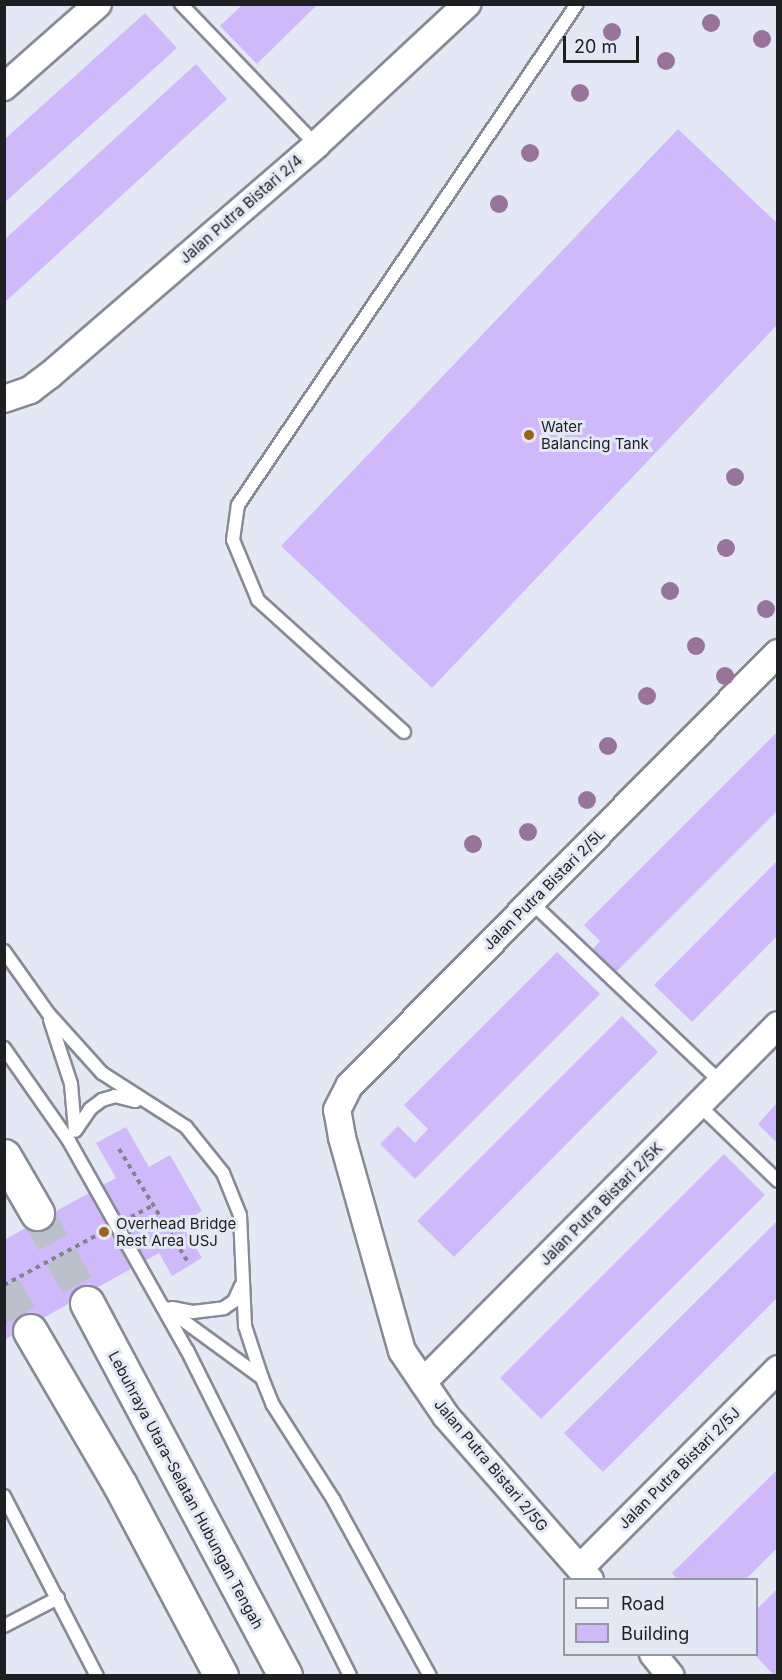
<!DOCTYPE html>
<html>
<head>
<meta charset="utf-8">
<style>
  body { margin:0 }
  #map { position:relative; width:782px; height:1680px; overflow:hidden; background:#e4e8f4; font-family:Inter,sans-serif }
  div>[style] { position:absolute }
  [style*='--x'] { left:calc(var(--x)*1px); top:calc(var(--y)*1px); width:calc(var(--w)*1px); rotate:calc(var(--a)*1deg) }
  .building>* { inset:0; background:#d0b9fa }
  .highway-tunnel>* { height:33px; margin-top:-16.5px; transform-origin:0; background:repeating-linear-gradient(90deg,#bcc0ca 0 33px,transparent 0 49px) }
  .path>* { height:4px; margin-top:-2px; transform-origin:0; background:repeating-linear-gradient(90deg,#81848c 0 4.5px,transparent 0 9px) }
  .roads { filter:drop-shadow(2px 0 #878b96) drop-shadow(-2px 0 #878b96) drop-shadow(0 2px #878b96) drop-shadow(0 -2px #878b96) }
  .lane>* { height:12px; margin:-6px; padding:0 6px; transform-origin:6px; border-radius:6px; background:#fff }
  .street>* { height:26px; margin:-13px; padding:0 13px; transform-origin:13px; border-radius:13px; background:#fff }
  .highway>* { height:33px; margin:-16.5px; padding:0 16.5px; transform-origin:16.5px; border-radius:16.5px; background:#fff }
  .trees>* { width:18px; height:18px; margin:-9px; border-radius:50%; background:#98749b }
  .dots>* { width:16px; height:16px; translate:-50% -50%; box-sizing:border-box; border:3px solid #e4e8f4; border-radius:50% }
  span { translate:-50% -50%; white-space:nowrap; text-align:center; line-height:1.15; -webkit-text-stroke:6px #e4e8f4; paint-order:stroke }
  .street-label { font-size:15px; color:#1e1f23 }
  .poi-label { font-size:15px; color:#1e1f23 }
  .left { translate:0 -50%; text-align:left }
  .frame { position:absolute; inset:0; border:6px solid #1e1f23; pointer-events:none }
  .legend { position:absolute; left:563px; top:1578px; width:195px; height:78px; box-sizing:border-box; background:#e4e8f4; border:2px solid #9598a0; margin:0; padding:8px 10px; list-style:none; font-size:18px; color:#1e1f23 }
  .legend li { display:flex; align-items:center; gap:12px; height:30px }
  .legend b { width:30px; border:2px solid #9598a0 }
  .scale { position:absolute; left:563px; top:36px; width:76px; height:27px; box-sizing:border-box; border:3px solid #1e1f23; border-top:0; padding-left:8px; font-size:18px; line-height:21px; white-space:nowrap; color:#1e1f23; -webkit-text-stroke:4px #e4e8f4; paint-order:stroke }
</style>
</head>
<body>
<div id="map">
  <div class="building">
    <i style="clip-path:polygon(243px 4px,318px 4px,257px 64px,220px 26px)"></i>
    <i style="clip-path:polygon(145px 13px,177px 48px,4px 203px,4px 140px)"></i>
    <i style="clip-path:polygon(196px 64px,227px 99px,4px 303px,4px 240px)"></i>
    <i style="clip-path:polygon(678px 129px,777px 223px,777px 325px,432px 688px,281px 546px)"></i>
    <i style="clip-path:polygon(777px 732px,777px 811px,615px 973px,592px 950px,600px 941px,584px 925px)"></i>
    <i style="clip-path:polygon(777px 861px,777px 936px,692px 1022px,654px 985px)"></i>
    <i style="clip-path:polygon(557px 952px,600px 994px,415px 1179px,380px 1144px,398px 1126px,415px 1143px,428px 1129px,404px 1105px)"></i>
    <i style="clip-path:polygon(622px 1016px,658px 1052px,454px 1257px,417px 1221px)"></i>
    <i style="clip-path:polygon(777px 1103px,777px 1143px,758px 1124px)"></i>
    <i style="clip-path:polygon(126px 1127px,149px 1167px,170px 1155px,202px 1211px,182px 1223px,202px 1258px,172px 1276px,159px 1253px,4px 1340px,4px 1240px,116px 1178px,96px 1143px)"></i>
    <i style="clip-path:polygon(724px 1154px,765px 1195px,541px 1419px,500px 1378px)"></i>
    <i style="clip-path:polygon(777px 1221px,777px 1298px,603px 1472px,564px 1433px)"></i>
    <i style="clip-path:polygon(777px 1470px,777px 1548px,745px 1580px,678px 1580px,672px 1573px)"></i>
    <i style="clip-path:polygon(777px 1589px,777px 1676px,775px 1676px,754px 1654px,756px 1610px)"></i>
  </div>
  <div class="highway-tunnel">
    <i style="--x:37;--y:1213;--w:103;--a:60.9"></i>
    <i style="--x:4;--y:1286;--w:52;--a:60"></i>
  </div>
  <div class="path">
    <i style="--x:119;--y:1149;--w:132;--a:58.6"></i>
    <i style="--x:131;--y:1217;--w:24;--a:-28"></i>
    <i style="--x:4;--y:1285;--w:110;--a:-28.2"></i>
  </div>
  <div class="roads">
    <div class="lane">
      <i style="--x:181;--y:4;--w:195;--a:46.2"></i>
      <i style="--x:404;--y:732;--w:197;--a:-137.9"></i>
      <i style="--x:258;--y:600;--w:65;--a:-112.6"></i>
      <i style="--x:233;--y:540;--w:35;--a:-82"></i>
      <i style="--x:238;--y:505;--w:605;--a:-55.92"></i>
      <i style="--x:531;--y:902;--w:262;--a:43.5"></i>
      <i style="--x:4;--y:951;--w:76;--a:54.6"></i>
      <i style="--x:48;--y:1013;--w:81;--a:48"></i>
      <i style="--x:102;--y:1073;--w:100;--a:32.7"></i>
      <i style="--x:186;--y:1127;--w:59;--a:51.2"></i>
      <i style="--x:223;--y:1173;--w:45;--a:68"></i>
      <i style="--x:240;--y:1215;--w:111;--a:87.4"></i>
      <i style="--x:245;--y:1326;--w:55;--a:71.9"></i>
      <i style="--x:262;--y:1378;--w:29;--a:68"></i>
      <i style="--x:273;--y:1405;--w:112;--a:57.4"></i>
      <i style="--x:333;--y:1499;--w:202;--a:61.3"></i>
      <i style="--x:50;--y:1020;--w:67;--a:71.8"></i>
      <i style="--x:71;--y:1084;--w:47;--a:85.1"></i>
      <i style="--x:4;--y:1048;--w:113;--a:55"></i>
      <i style="--x:69;--y:1141;--w:240;--a:60.6"></i>
      <i style="--x:187;--y:1350;--w:364;--a:63.4"></i>
      <i style="--x:700;--y:1106;--w:108;--a:43.9"></i>
      <i style="--x:76;--y:1130;--w:25;--a:-56"></i>
      <i style="--x:90;--y:1109;--w:15;--a:-37"></i>
      <i style="--x:102;--y:1100;--w:14;--a:-17"></i>
      <i style="--x:115;--y:1096;--w:21;--a:14"></i>
      <i style="--x:166;--y:1308;--w:119;--a:36.1"></i>
      <i style="--x:172;--y:1308;--w:21;--a:11"></i>
      <i style="--x:193;--y:1312;--w:31;--a:-7"></i>
      <i style="--x:224;--y:1308;--w:12;--a:-35"></i>
      <i style="--x:234;--y:1301;--w:17;--a:-65"></i>
      <i style="--x:4;--y:1496;--w:203;--a:62.7"></i>
      <i style="--x:4;--y:1626;--w:61;--a:-27.4"></i>
    </div>
    <div class="street">
      <i style="--x:4;--y:87;--w:125;--a:-41.4"></i>
      <i style="--x:4;--y:399;--w:28;--a:-19"></i>
      <i style="--x:30;--y:390;--w:25;--a:-37"></i>
      <i style="--x:50;--y:375;--w:352;--a:-40.8"></i>
      <i style="--x:316;--y:145;--w:207;--a:-43"></i>
      <i style="--x:423;--y:1382;--w:503;--a:-45.16"></i>
      <i style="--x:580;--y:1568;--w:281;--a:-45.1"></i>
      <i style="--x:590;--y:1580;--w:218;--a:-131.3"></i>
      <i style="--x:446;--y:1416;--w:78;--a:-124.1"></i>
      <i style="--x:402;--y:1351;--w:222;--a:-105.7"></i>
      <i style="--x:342;--y:1137;--w:27;--a:-100"></i>
      <i style="--x:337;--y:1110;--w:28;--a:-63"></i>
      <i style="--x:350;--y:1085;--w:608;--a:-45.27"></i>
      <i style="--x:653;--y:1654;--w:28;--a:51"></i>
    </div>
    <div class="highway">
      <i style="--x:4;--y:1156;--w:66;--a:59.9"></i>
      <i style="--x:87;--y:1303;--w:422;--a:62"></i>
      <i style="--x:30;--y:1331;--w:178;--a:59.7"></i>
      <i style="--x:120;--y:1485;--w:216;--a:62.1"></i>
    </div>
  </div>
  <div class="trees">
    <i style="left:711px;top:23px"></i>
    <i style="left:612px;top:32px"></i>
    <i style="left:762px;top:39px"></i>
    <i style="left:666px;top:61px"></i>
    <i style="left:580px;top:93px"></i>
    <i style="left:530px;top:153px"></i>
    <i style="left:499px;top:204px"></i>
    <i style="left:735px;top:477px"></i>
    <i style="left:726px;top:548px"></i>
    <i style="left:670px;top:591px"></i>
    <i style="left:766px;top:609px"></i>
    <i style="left:696px;top:646px"></i>
    <i style="left:725px;top:676px"></i>
    <i style="left:647px;top:696px"></i>
    <i style="left:608px;top:746px"></i>
    <i style="left:587px;top:800px"></i>
    <i style="left:528px;top:832px"></i>
    <i style="left:473px;top:844px"></i>
  </div>
  <div class="dots">
    <i style="left:529px;top:435px;background:#9a631d"></i>
    <i style="left:104px;top:1232px;background:#9a631d"></i>
  </div>
  <div class="street-label">
    <span style="left:241px;top:209px;rotate:-41deg">Jalan Putra Bistari 2/4</span>
    <span style="left:544px;top:889px;rotate:-45deg">Jalan Putra Bistari 2/5L</span>
    <span style="left:601px;top:1204px;rotate:-45deg">Jalan Putra Bistari 2/5K</span>
    <span style="left:491px;top:1465px;rotate:50deg">Jalan Putra Bistari 2/5G</span>
    <span style="left:679px;top:1468px;rotate:-45deg">Jalan Putra Bistari 2/5J</span>
    <span style="left:186px;top:1490px;rotate:62deg">Lebuhraya Utara–Selatan Hubungan Tengah</span>
  </div>
  <div class="poi-label">
    <span class="left" style="left:541px;top:435px">Water<br>Balancing Tank</span>
    <span class="left" style="left:116px;top:1232px">Overhead Bridge<br>Rest Area USJ</span>
  </div>
  <div class="frame"></div>
  <ul class="legend">
  <li><b style="height:8px;background:#fff"></b>Road</li>
  <li><b style="height:16px;background:#d0b9fa"></b>Building</li>
  </ul>
  <div class="scale">20 m</div>
</div>
</body>
</html>
